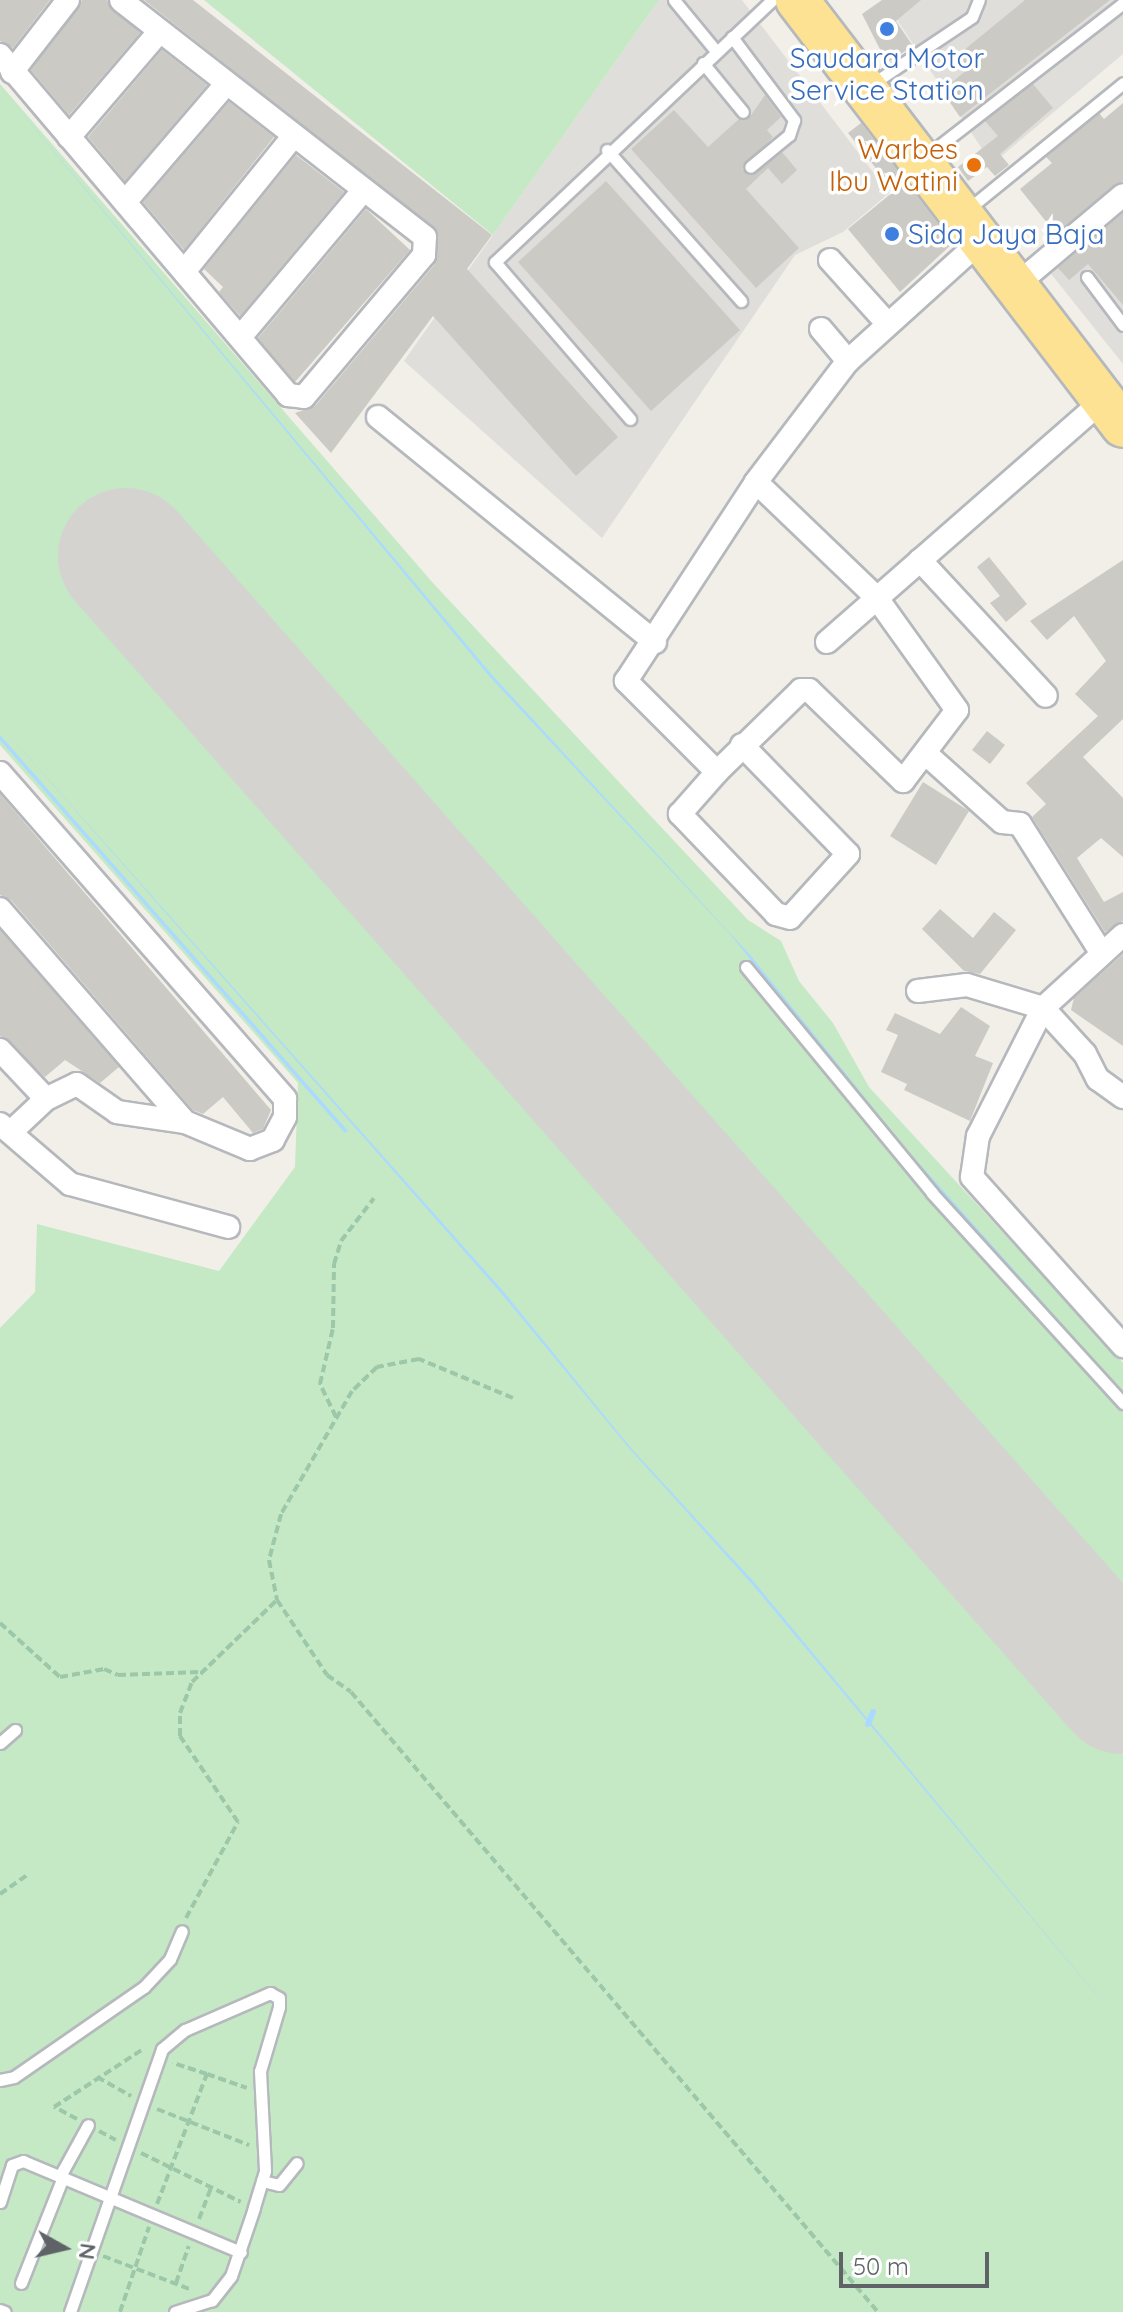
<!DOCTYPE html>
<html>
<head>
<meta charset="utf-8">
<style>
  body { margin:0 }
  #map { position:relative; width:1123px; height:2312px; overflow:hidden; background:#f1efe8; font-family:Quicksand,sans-serif }
  div>[style] { position:absolute }
  [style*='--x'] { left:calc(var(--x)*1px); top:calc(var(--y)*1px); width:calc(var(--w)*1px); rotate:calc(var(--a)*1deg) }
  .industrial>* { inset:0; background:#e0deda }
  .green>* { inset:0; background:#c5e8c5 }
  .water>* { inset:0; background:#aadaff }
  .stream>* { height:6px; margin:-3px; padding:0 3px; transform-origin:3px; border-radius:3px; background:#aadaff }
  .runway>* { height:136px; margin:-68px; padding:0 68px; transform-origin:68px; border-radius:68px; background:#d4d3d0 }
  .building>* { inset:0; background:#cccac5 }
  .path>* { height:4px; margin-top:-2px; transform-origin:0; background:repeating-linear-gradient(90deg,#9cc7a9 0 8px,transparent 0 12px) }
  .roads { filter:drop-shadow(2px 0 #b5b8bc) drop-shadow(-2px 0 #b5b8bc) drop-shadow(0 2px #b5b8bc) drop-shadow(0 -2px #b5b8bc) }
  .lane>* { height:11px; margin:-5.5px; padding:0 5.5px; transform-origin:5.5px; border-radius:5.5px; background:#fff }
  .street>* { height:22px; margin:-11px; padding:0 11px; transform-origin:11px; border-radius:11px; background:#fff }
  .highway>* { height:42px; margin:-21px; padding:0 21px; transform-origin:21px; border-radius:21px; background:#fde293 }
  .dots>* { width:22px; height:22px; translate:-50% -50%; box-sizing:border-box; border:4px solid #fff; border-radius:50% }
  span { translate:-50% -50%; white-space:nowrap; text-align:center; line-height:1.15; -webkit-text-stroke:7px #fff; paint-order:stroke }
  .shop-label { font-size:28px; color:#366cbe }
  .left { translate:0 -50%; text-align:left }
  .food-label { font-size:28px; color:#c56008 }
  .right { translate:-100% -50%; text-align:right }
  .north { position:absolute; left:24px; top:2208px; width:80px; height:80px; -webkit-text-stroke:6px #fff; paint-order:stroke; rotate:98deg; font-size:22px; font-weight:700; line-height:32px; text-align:center; color:#5f6368 }
  .north::after { content:''; display:block; margin:auto; width:28px; height:36px; background:#5f6368; clip-path:polygon(50% 0,100% 100%,50% 72%,0 100%) }
  .scale { position:absolute; left:839px; top:2252px; width:150px; height:36px; box-sizing:border-box; border:4px solid #5f6368; border-top:0; padding-left:10px; font-size:24px; line-height:28px; white-space:nowrap; color:#5f6368; -webkit-text-stroke:6px #fff; paint-order:stroke }
</style>
</head>
<body>
<div id="map">
  <div class="industrial">
    <i style="clip-path:polygon(659px 0,742px 0,889px 193px,843px 232px,795px 255px,602px 538px,404px 361px)"></i>
    <i style="clip-path:polygon(884px 0,1123px 0,1123px 54px,992px 164px)"></i>
    <i style="clip-path:polygon(1123px 206px,1123px 364px,1048px 270px)"></i>
  </div>
  <div class="green">
    <i style="clip-path:polygon(204px 0,659px 0,493px 235px)"></i>
    <i style="clip-path:polygon(0 84px,433px 583px,748px 920px,781px 941px,799px 981px,833px 1023px,869px 1087px,1123px 1363px,1123px 1617px,160px 527px,91px 585px,1123px 1755px,1123px 2312px,0 2312px,0 1328px,35px 1292px,37px 1224px,219px 1271px,295px 1167px,298px 1083px,0 745px)"></i>
  </div>
  <div class="water">
    <i style="clip-path:polygon(0 87px,492px 675px,751px 956px,908px 1151px,1123px 1392px,923px 1172px,730px 934px,490px 677px)"></i>
    <i style="clip-path:polygon(0 725px,503px 1291px,630px 1447px,754px 1582px,1123px 2027px,752px 1584px,629px 1448px,501px 1293px)"></i>
    <i style="clip-path:polygon(0 735px,348px 1131px,345px 1133px,0 740px)"></i>
  </div>
  <div class="stream">
    <i style="--x:868;--y:1724;--w:13;--a:-67"></i>
  </div>
  <div class="runway">
    <i style="--x:126;--y:556;--w:1507;--a:48.58"></i>
  </div>
  <div class="building">
    <i style="clip-path:polygon(0 0,50px 0,13px 48px,0 41px)"></i>
    <i style="clip-path:polygon(82px 0,107px 0,140px 33px,69px 115px,31px 70px)"></i>
    <i style="clip-path:polygon(144px 0,193px 0,492px 235px,467px 269px,618px 437px,576px 476px,433px 316px,331px 453px,295px 413px,315px 406px,435px 264px,438px 232px)"></i>
    <i style="clip-path:polygon(882px 0,921px 0,896px 21px,913px 46px,887px 63px,862px 14px)"></i>
    <i style="clip-path:polygon(1025px 0,1110px 0,960px 117px,942px 91px,969px 68px,958px 55px)"></i>
    <i style="clip-path:polygon(162px 50px,207px 85px,125px 181px,88px 137px)"></i>
    <i style="clip-path:polygon(1033px 84px,1053px 108px,1000px 154px,1009px 165px,995px 176px,987px 167px,968px 181px,958px 167px,998px 136px,985px 121px)"></i>
    <i style="clip-path:polygon(765px 95px,781px 117px,767px 130px,773px 137px,742px 169px,752px 175px,782px 152px,797px 170px,782px 184px,768px 168px,746px 189px,799px 248px,756px 288px,631px 149px,674px 110px,708px 147px,739px 119px,749px 118px)"></i>
    <i style="clip-path:polygon(229px 102px,274px 137px,184px 250px,143px 202px)"></i>
    <i style="clip-path:polygon(1123px 103px,1123px 181px,1056px 234px,1020px 189px,1052px 163px,1046px 157px,1099px 113px,1104px 119px)"></i>
    <i style="clip-path:polygon(861px 123px,953px 243px,900px 292px,848px 229px,894px 191px,848px 133px)"></i>
    <i style="clip-path:polygon(296px 155px,344px 192px,240px 316px,219px 292px,223px 287px,204px 269px)"></i>
    <i style="clip-path:polygon(606px 181px,740px 330px,651px 411px,518px 262px)"></i>
    <i style="clip-path:polygon(366px 209px,410px 250px,295px 382px,258px 338px)"></i>
    <i style="clip-path:polygon(1123px 213px,1123px 305px,1088px 264px,1069px 280px,1058px 268px)"></i>
    <i style="clip-path:polygon(989px 557px,1027px 604px,1006px 622px,990px 603px,1000px 596px,977px 567px)"></i>
    <i style="clip-path:polygon(1123px 560px,1123px 719px,1083px 757px,1123px 798px,1123px 857px,1101px 838px,1077px 858px,1104px 902px,1123px 892px,1123px 921px,1105px 932px,1032px 817px,1046px 804px,1026px 783px,1098px 716px,1075px 694px,1106px 661px,1074px 616px,1047px 640px,1030px 621px)"></i>
    <i style="clip-path:polygon(987px 731px,1005px 745px,990px 764px,972px 750px)"></i>
    <i style="clip-path:polygon(923px 782px,969px 811px,936px 865px,890px 836px)"></i>
    <i style="clip-path:polygon(0 794px,271px 1110px,263px 1129px,253px 1133px,223px 1097px,203px 1114px,193px 1110px,11px 900px,0 895px)"></i>
    <i style="clip-path:polygon(940px 909px,973px 938px,994px 912px,1016px 930px,980px 974px,964px 971px,922px 929px)"></i>
    <i style="clip-path:polygon(0 930px,119px 1067px,100px 1083px,65px 1060px,45px 1077px,0 1036px)"></i>
    <i style="clip-path:polygon(1123px 954px,1123px 1046px,1071px 1010px,1074px 998px)"></i>
    <i style="clip-path:polygon(961px 1007px,990px 1026px,975px 1056px,993px 1063px,970px 1121px,904px 1090px,907px 1084px,881px 1072px,898px 1035px,886px 1030px,895px 1013px,940px 1034px)"></i>
  </div>
  <div class="path">
    <i style="--x:513;--y:1398;--w:102;--a:-157.5"></i>
    <i style="--x:419;--y:1359;--w:43;--a:169.2"></i>
    <i style="--x:377;--y:1367;--w:35;--a:136"></i>
    <i style="--x:352;--y:1391;--w:142;--a:120"></i>
    <i style="--x:281;--y:1514;--w:48;--a:104.6"></i>
    <i style="--x:269;--y:1560;--w:41;--a:78.7"></i>
    <i style="--x:277;--y:1600;--w:90;--a:56.3"></i>
    <i style="--x:327;--y:1675;--w:29;--a:35"></i>
    <i style="--x:351;--y:1692;--w:814;--a:49.64"></i>
    <i style="--x:336;--y:1417;--w:37;--a:-116"></i>
    <i style="--x:320;--y:1384;--w:57;--a:-76.9"></i>
    <i style="--x:333;--y:1328;--w:64;--a:-89.1"></i>
    <i style="--x:334;--y:1264;--w:24;--a:-73"></i>
    <i style="--x:341;--y:1241;--w:54;--a:-52.5"></i>
    <i style="--x:0;--y:1623;--w:81;--a:42"></i>
    <i style="--x:60;--y:1677;--w:45;--a:-10.3"></i>
    <i style="--x:104;--y:1669;--w:15;--a:23"></i>
    <i style="--x:118;--y:1675;--w:82;--a:-2.1"></i>
    <i style="--x:0;--y:1894;--w:33;--a:-35"></i>
    <i style="--x:186;--y:1918;--w:109;--a:-61.6"></i>
    <i style="--x:238;--y:1822;--w:104;--a:-124"></i>
    <i style="--x:180;--y:1736;--w:23;--a:-90"></i>
    <i style="--x:180;--y:1713;--w:33;--a:-69"></i>
    <i style="--x:192;--y:1682;--w:118;--a:-44"></i>
    <i style="--x:207;--y:2074;--w:42;--a:19.3"></i>
    <i style="--x:97;--y:2077;--w:39;--a:29"></i>
    <i style="--x:157;--y:2109;--w:99;--a:21.4"></i>
    <i style="--x:77;--y:2119;--w:26;--a:-152"></i>
    <i style="--x:54;--y:2107;--w:108;--a:-33"></i>
    <i style="--x:99;--y:2131;--w:19;--a:28"></i>
    <i style="--x:141;--y:2153;--w:111;--a:26.1"></i>
    <i style="--x:157;--y:2204;--w:139;--a:-69"></i>
    <i style="--x:207;--y:2074;--w:36;--a:-162"></i>
    <i style="--x:199;--y:2219;--w:33;--a:-69"></i>
    <i style="--x:103;--y:2256;--w:95;--a:20.9"></i>
    <i style="--x:176;--y:2283;--w:39;--a:-71"></i>
    <i style="--x:120;--y:2312;--w:90;--a:-71.2"></i>
  </div>
  <div class="roads">
    <div class="lane">
      <i style="--x:674;--y:0;--w:66;--a:50.5"></i>
      <i style="--x:732;--y:37;--w:104;--a:53.2"></i>
      <i style="--x:794;--y:120;--w:16;--a:108"></i>
      <i style="--x:789;--y:135;--w:50;--a:140.6"></i>
      <i style="--x:703;--y:63;--w:63;--a:50.8"></i>
      <i style="--x:872;--y:84;--w:120;--a:-33.8"></i>
      <i style="--x:972;--y:17;--w:18;--a:-68"></i>
      <i style="--x:607;--y:150;--w:202;--a:48.4"></i>
      <i style="--x:926;--y:156;--w:249;--a:-37.8"></i>
      <i style="--x:967;--y:210;--w:201;--a:-39.1"></i>
      <i style="--x:1087;--y:277;--w:60;--a:53.1"></i>
      <i style="--x:630;--y:419;--w:207;--a:-130.7"></i>
      <i style="--x:495;--y:262;--w:381;--a:-43.4"></i>
      <i style="--x:746;--y:967;--w:293;--a:50.5"></i>
      <i style="--x:932;--y:1193;--w:284;--a:47.7"></i>
      <i style="--x:0;--y:1743;--w:20;--a:-41"></i>
      <i style="--x:0;--y:2080;--w:14;--a:-12"></i>
      <i style="--x:14;--y:2077;--w:158;--a:-34.7"></i>
      <i style="--x:144;--y:1987;--w:38;--a:-47"></i>
      <i style="--x:170;--y:1959;--w:30;--a:-67"></i>
      <i style="--x:60;--y:2176;--w:58;--a:-61.2"></i>
      <i style="--x:262;--y:2181;--w:17;--a:13"></i>
      <i style="--x:279;--y:2185;--w:28;--a:-51"></i>
      <i style="--x:0;--y:2202;--w:39;--a:-72"></i>
      <i style="--x:12;--y:2165;--w:12;--a:-20"></i>
      <i style="--x:23;--y:2161;--w:236;--a:22.7"></i>
      <i style="--x:21;--y:2283;--w:114;--a:-68.4"></i>
      <i style="--x:0;--y:2310;--w:5;--a:22"></i>
      <i style="--x:70;--y:2312;--w:279;--a:-70.7"></i>
      <i style="--x:162;--y:2049;--w:30;--a:-40"></i>
      <i style="--x:185;--y:2030;--w:93;--a:-23.5"></i>
      <i style="--x:270;--y:1993;--w:10;--a:29"></i>
      <i style="--x:279;--y:1998;--w:9;--a:90"></i>
      <i style="--x:279;--y:2007;--w:67;--a:106.5"></i>
      <i style="--x:260;--y:2071;--w:100;--a:87.1"></i>
      <i style="--x:265;--y:2171;--w:39;--a:107"></i>
      <i style="--x:254;--y:2208;--w:72;--a:108.7"></i>
      <i style="--x:231;--y:2276;--w:31;--a:128"></i>
      <i style="--x:212;--y:2300;--w:39;--a:162"></i>
    </div>
    <div class="street">
      <i style="--x:0;--y:55;--w:446;--a:49.7"></i>
      <i style="--x:288;--y:395;--w:16;--a:7"></i>
      <i style="--x:304;--y:397;--w:186;--a:-49.8"></i>
      <i style="--x:424;--y:255;--w:18;--a:-87"></i>
      <i style="--x:425;--y:237;--w:385;--a:-142.1"></i>
      <i style="--x:12;--y:72;--w:91;--a:-52.1"></i>
      <i style="--x:69;--y:137;--w:138;--a:-49.4"></i>
      <i style="--x:125;--y:202;--w:155;--a:-49.4"></i>
      <i style="--x:830;--y:260;--w:84;--a:47.9"></i>
      <i style="--x:187;--y:268;--w:166;--a:-51.1"></i>
      <i style="--x:1015;--y:286;--w:141;--a:-40.1"></i>
      <i style="--x:821;--y:329;--w:42;--a:49.8"></i>
      <i style="--x:242;--y:335;--w:188;--a:-50"></i>
      <i style="--x:378;--y:417;--w:357;--a:39.1"></i>
      <i style="--x:920;--y:560;--w:185;--a:47.2"></i>
      <i style="--x:827;--y:642;--w:367;--a:-41.2"></i>
      <i style="--x:742;--y:745;--w:152;--a:45.8"></i>
      <i style="--x:848;--y:854;--w:86;--a:132.2"></i>
      <i style="--x:790;--y:918;--w:15;--a:-164"></i>
      <i style="--x:776;--y:914;--w:139;--a:-133.8"></i>
      <i style="--x:680;--y:814;--w:56;--a:-48.6"></i>
      <i style="--x:717;--y:772;--w:129;--a:-135"></i>
      <i style="--x:626;--y:681;--w:238;--a:-56.8"></i>
      <i style="--x:756;--y:482;--w:152;--a:-52.8"></i>
      <i style="--x:848;--y:361;--w:179;--a:-42.1"></i>
      <i style="--x:925;--y:753;--w:103;--a:41.9"></i>
      <i style="--x:1002;--y:822;--w:18;--a:6"></i>
      <i style="--x:1020;--y:824;--w:151;--a:57.7"></i>
      <i style="--x:717;--y:772;--w:117;--a:-44.3"></i>
      <i style="--x:801;--y:690;--w:8;--a:0"></i>
      <i style="--x:809;--y:690;--w:131;--a:44.1"></i>
      <i style="--x:903;--y:781;--w:89;--a:-52.7"></i>
      <i style="--x:957;--y:710;--w:139;--a:-125.6"></i>
      <i style="--x:876;--y:597;--w:166;--a:-136.2"></i>
      <i style="--x:0;--y:773;--w:433;--a:48.8"></i>
      <i style="--x:285;--y:1099;--w:18;--a:90"></i>
      <i style="--x:285;--y:1117;--w:26;--a:118"></i>
      <i style="--x:273;--y:1140;--w:25;--a:159"></i>
      <i style="--x:250;--y:1149;--w:70;--a:-157.4"></i>
      <i style="--x:185;--y:1122;--w:282;--a:-131"></i>
      <i style="--x:1123;--y:935;--w:108;--a:137.6"></i>
      <i style="--x:1043;--y:1008;--w:62;--a:47.6"></i>
      <i style="--x:1085;--y:1054;--w:28;--a:63"></i>
      <i style="--x:1098;--y:1079;--w:31;--a:36"></i>
      <i style="--x:918;--y:991;--w:49;--a:-7"></i>
      <i style="--x:967;--y:985;--w:79;--a:16.8"></i>
      <i style="--x:1043;--y:1008;--w:144;--a:116.9"></i>
      <i style="--x:978;--y:1136;--w:41;--a:98.3"></i>
      <i style="--x:972;--y:1177;--w:227;--a:48.2"></i>
      <i style="--x:0;--y:1050;--w:67;--a:46.8"></i>
      <i style="--x:0;--y:1124;--w:92;--a:40.6"></i>
      <i style="--x:70;--y:1184;--w:164;--a:15.2"></i>
      <i style="--x:12;--y:1131;--w:47;--a:-43.3"></i>
      <i style="--x:46;--y:1099;--w:34;--a:-26"></i>
      <i style="--x:77;--y:1084;--w:49;--a:35"></i>
      <i style="--x:117;--y:1112;--w:69;--a:8.4"></i>
    </div>
    <div class="highway">
      <i style="--x:797;--y:0;--w:536;--a:52.57"></i>
    </div>
  </div>
  <div class="dots">
    <i style="left:887px;top:29px;background:#3f7fe0"></i>
    <i style="left:974px;top:165px;background:#e8710a"></i>
    <i style="left:892px;top:234px;background:#3f7fe0"></i>
  </div>
  <div class="shop-label">
    <span style="left:887px;top:74px">Saudara Motor<br>Service Station</span>
    <span class="left" style="left:908px;top:234px">Sida Jaya Baja</span>
  </div>
  <div class="food-label">
    <span class="right" style="left:958px;top:165px">Warbes<br>Ibu Watini</span>
  </div>
  <div class="north">N</div>
  <div class="scale">50 m</div>
</div>
</body>
</html>
